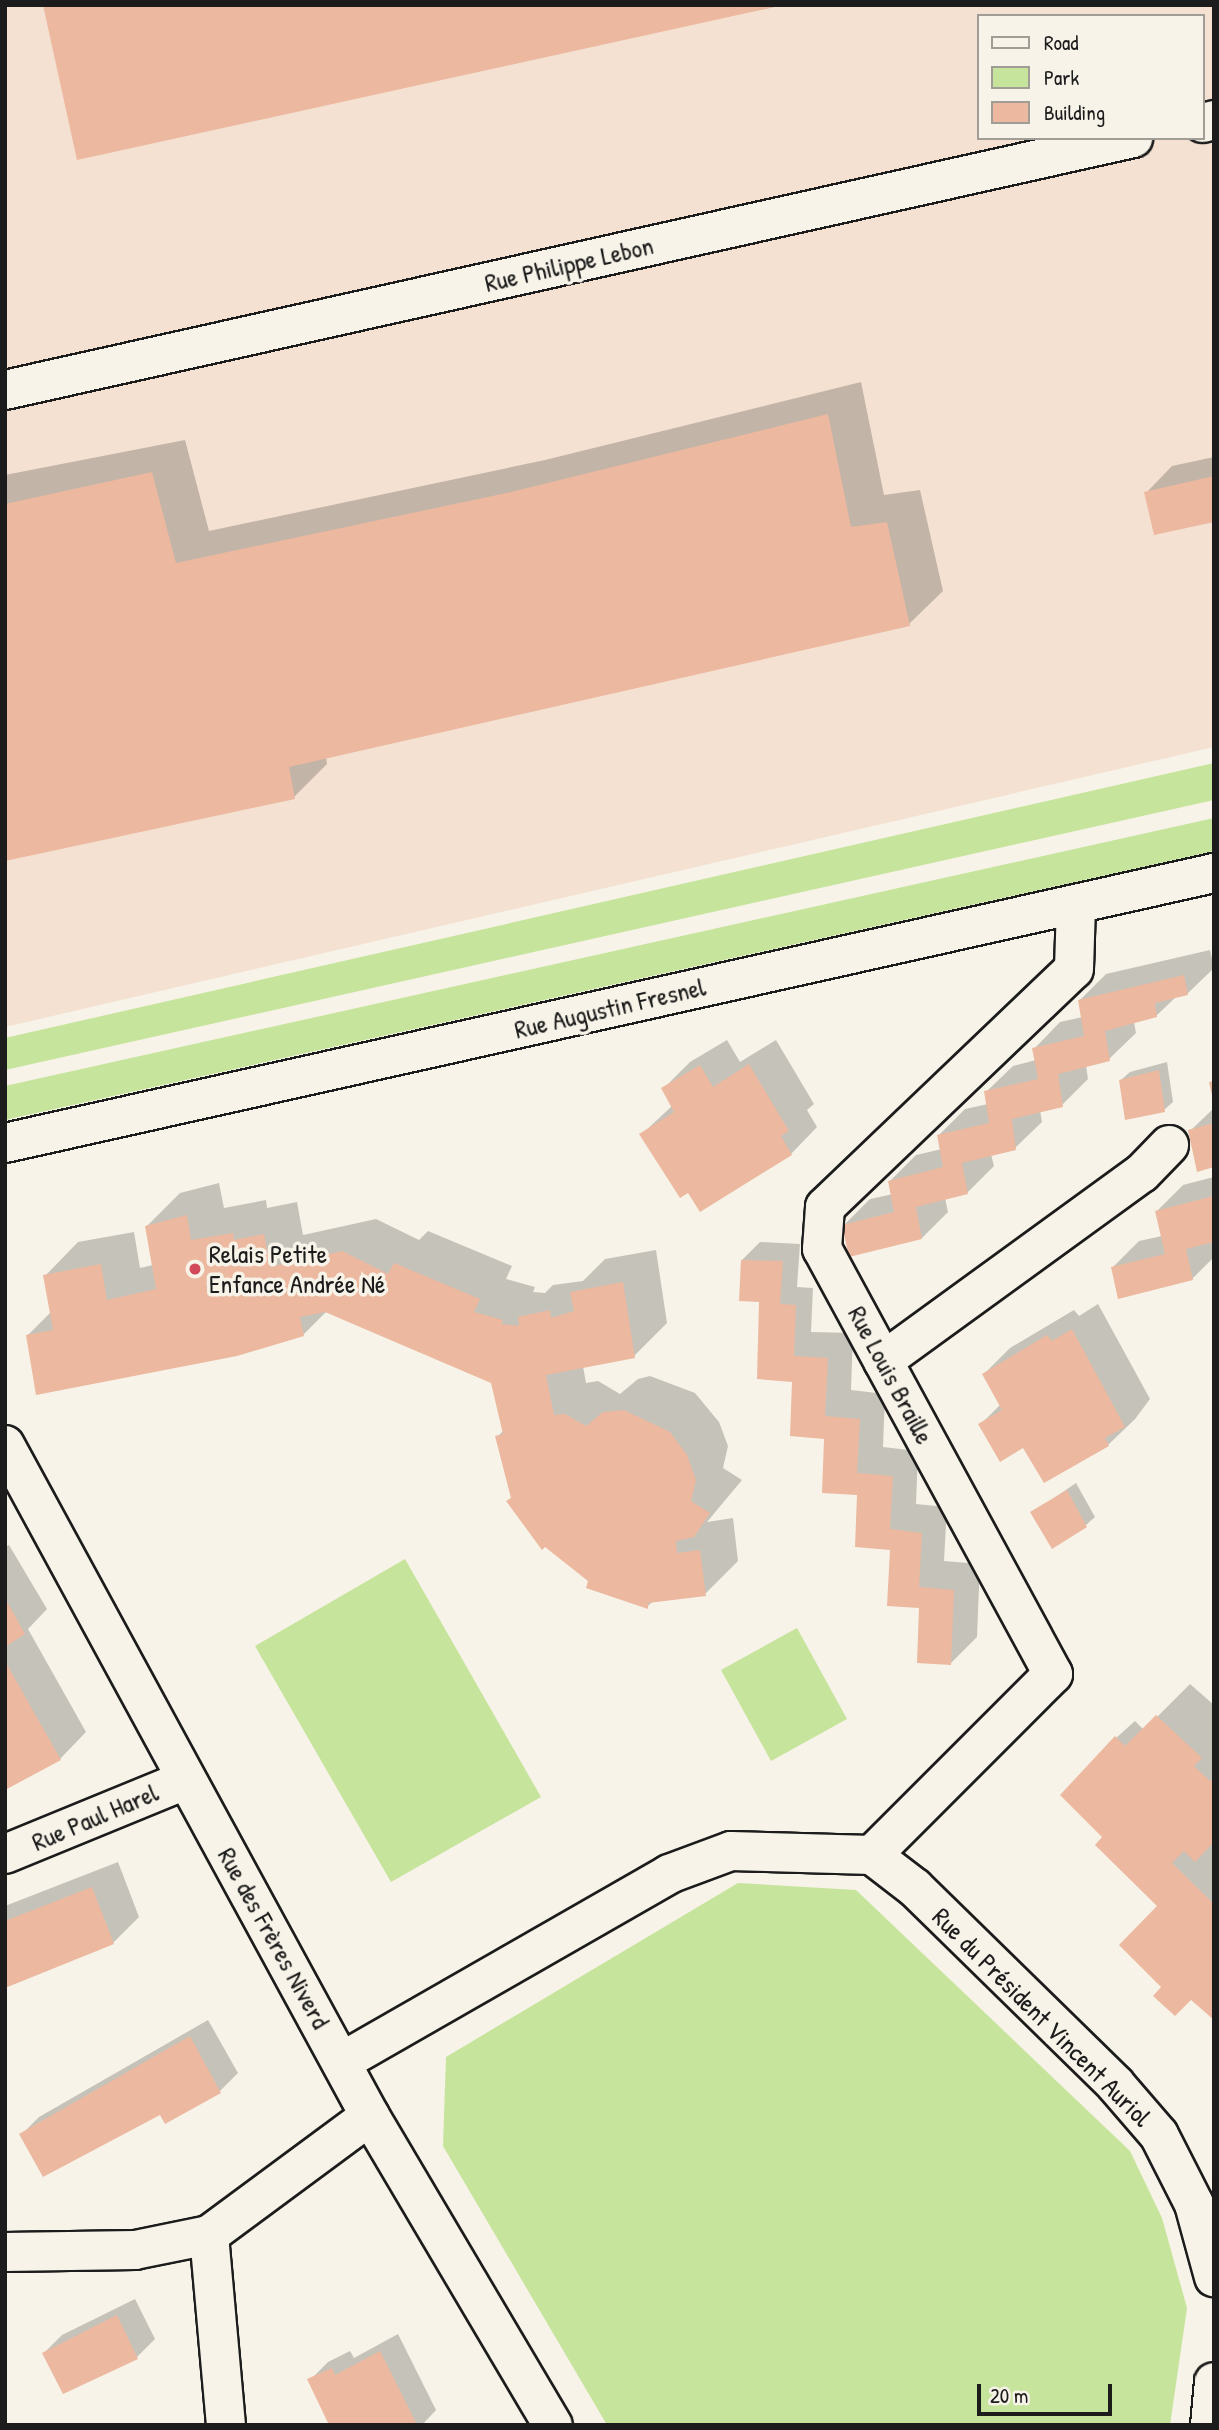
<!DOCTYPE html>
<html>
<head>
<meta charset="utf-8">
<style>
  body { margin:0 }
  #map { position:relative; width:1219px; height:2430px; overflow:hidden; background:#f7f3e8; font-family:"Patrick Hand",sans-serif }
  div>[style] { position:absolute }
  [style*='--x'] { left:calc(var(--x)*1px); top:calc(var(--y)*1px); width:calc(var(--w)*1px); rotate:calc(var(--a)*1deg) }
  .built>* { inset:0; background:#f4e1d2 }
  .green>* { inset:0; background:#c6e49b }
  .shadow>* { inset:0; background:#0003 }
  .building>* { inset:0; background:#ecb89f }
  .roads { filter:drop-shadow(2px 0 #1c1c1c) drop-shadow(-2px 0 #1c1c1c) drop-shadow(0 2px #1c1c1c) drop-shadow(0 -2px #1c1c1c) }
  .minor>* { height:38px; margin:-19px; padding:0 19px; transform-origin:19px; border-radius:19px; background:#f7f3e8 }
  .dots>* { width:19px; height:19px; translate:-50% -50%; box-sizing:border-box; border:4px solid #f7f3e8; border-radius:50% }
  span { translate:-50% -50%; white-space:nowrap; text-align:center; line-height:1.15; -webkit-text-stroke:7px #f7f3e8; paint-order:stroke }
  .street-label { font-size:26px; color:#1c1c1c }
  .poi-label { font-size:26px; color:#1c1c1c }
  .left { translate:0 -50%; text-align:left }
  .frame { position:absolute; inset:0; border:7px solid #1c1c1c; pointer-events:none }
  .legend { position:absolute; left:977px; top:14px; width:228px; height:126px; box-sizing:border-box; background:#f7f3e8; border:2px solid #9f9d96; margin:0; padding:9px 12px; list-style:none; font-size:21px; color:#1c1c1c }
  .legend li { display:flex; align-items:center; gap:14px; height:35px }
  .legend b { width:35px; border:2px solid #9f9d96 }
  .scale { position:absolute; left:977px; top:2384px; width:135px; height:32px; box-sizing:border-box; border:4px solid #1c1c1c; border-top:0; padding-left:9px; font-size:21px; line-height:24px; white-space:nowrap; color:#1c1c1c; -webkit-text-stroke:5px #f7f3e8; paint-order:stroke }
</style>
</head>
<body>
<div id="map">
  <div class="built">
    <i style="clip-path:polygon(evenodd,5px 5px,1214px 5px,1214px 747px,5px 1027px,5px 5px,979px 16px,1203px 16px,1203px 138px,979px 138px,979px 16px)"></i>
  </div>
  <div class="green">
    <i style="clip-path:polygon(1214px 763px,1214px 800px,5px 1070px,5px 1038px)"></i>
    <i style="clip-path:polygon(1214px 818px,1214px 851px,5px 1120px,5px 1086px)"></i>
    <i style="clip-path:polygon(405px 1559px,541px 1797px,391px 1882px,255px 1646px)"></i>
    <i style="clip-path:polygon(797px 1628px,847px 1719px,771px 1761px,721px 1670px)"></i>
    <i style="clip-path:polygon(738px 1883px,856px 1890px,1130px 2151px,1162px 2218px,1187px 2308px,1170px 2425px,607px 2425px,443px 2146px,446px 2057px)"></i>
  </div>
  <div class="shadow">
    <i style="clip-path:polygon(45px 5px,784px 5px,537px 55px)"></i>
    <i style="clip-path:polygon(861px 382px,884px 495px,920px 490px,943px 591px,909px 624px,326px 757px,327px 764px,294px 797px,5px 859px,5px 475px,185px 440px,209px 531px,545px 460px)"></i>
    <i style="clip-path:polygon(1214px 457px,1214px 519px,1146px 493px,1172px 466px)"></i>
    <i style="clip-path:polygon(1210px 950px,1214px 968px,1187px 994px,1176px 997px,1156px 1016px,1134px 1022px,1136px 1033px,1109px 1059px,1086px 1065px,1088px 1079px,1062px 1105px,1040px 1110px,1042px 1122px,1015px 1148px,991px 1154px,994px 1166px,967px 1193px,945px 1198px,948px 1212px,922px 1238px,844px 1225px,870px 1199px,893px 1194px,890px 1181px,916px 1155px,942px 1149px,939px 1135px,965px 1109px,988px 1104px,986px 1092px,1013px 1066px,1036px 1060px,1034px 1049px,1060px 1022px,1083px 1017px,1080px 1000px,1106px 974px)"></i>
    <i style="clip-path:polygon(727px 1040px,740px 1062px,776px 1040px,814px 1104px,807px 1110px,817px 1127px,791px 1154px,688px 1191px,641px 1135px,673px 1105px,664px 1088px,690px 1062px)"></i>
    <i style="clip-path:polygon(1167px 1062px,1173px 1102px,1164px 1110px,1121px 1080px,1130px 1072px)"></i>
    <i style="clip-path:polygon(1214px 1108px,1214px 1166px,1190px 1131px)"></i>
    <i style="clip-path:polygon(1214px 1177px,1214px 1257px,1192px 1279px,1113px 1267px,1139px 1241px,1162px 1236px,1157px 1211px,1183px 1185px)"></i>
    <i style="clip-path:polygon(219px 1183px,224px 1208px,266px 1200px,267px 1208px,297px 1202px,303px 1235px,376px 1219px,419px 1240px,428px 1231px,512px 1266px,506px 1279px,535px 1287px,533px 1292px,545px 1293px,553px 1285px,583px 1281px,605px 1259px,656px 1250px,667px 1323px,634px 1356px,583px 1366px,586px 1383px,598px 1381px,620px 1394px,638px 1379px,650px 1376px,695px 1393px,719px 1422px,728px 1446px,723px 1468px,742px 1480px,707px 1522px,733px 1518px,738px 1561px,705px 1594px,653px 1601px,647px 1607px,591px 1580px,508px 1501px,512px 1497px,497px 1437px,504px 1430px,493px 1382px,327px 1311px,304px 1334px,28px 1335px,51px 1312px,45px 1276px,78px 1242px,134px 1232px,140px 1268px,153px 1265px,146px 1227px,180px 1193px)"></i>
    <i style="clip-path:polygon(760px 1242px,800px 1244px,797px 1287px,813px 1288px,811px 1332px,853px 1333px,851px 1390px,885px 1394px,883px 1447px,918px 1451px,916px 1504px,947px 1507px,944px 1561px,980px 1564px,977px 1637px,951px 1663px,891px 1548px,794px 1381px,742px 1260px)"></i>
    <i style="clip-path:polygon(1098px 1304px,1150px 1399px,1135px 1419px,1108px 1445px,1024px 1445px,980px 1425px,1001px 1404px,984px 1374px,1010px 1348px,1074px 1310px,1079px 1316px)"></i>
    <i style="clip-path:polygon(1076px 1483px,1095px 1517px,1086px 1525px,1032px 1513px)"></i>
    <i style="clip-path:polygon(9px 1545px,47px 1609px,28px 1629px,86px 1732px,60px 1759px,5px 1788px,5px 1547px)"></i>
    <i style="clip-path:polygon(1190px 1684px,1214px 1705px,1214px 2018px,1191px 1997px,1164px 1987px,1159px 1906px,1105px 1837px,1116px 1738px,1135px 1721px,1144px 1730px)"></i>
    <i style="clip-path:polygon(118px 1862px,139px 1917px,113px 1943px,5px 1986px,5px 1906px)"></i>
    <i style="clip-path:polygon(208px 2020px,238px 2073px,220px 2091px,161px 2112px,21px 2135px,39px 2117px)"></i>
    <i style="clip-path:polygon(135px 2299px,155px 2339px,137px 2357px,44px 2353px,62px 2335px)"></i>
    <i style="clip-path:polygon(398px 2334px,436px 2410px,422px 2425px,331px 2425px,310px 2380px,328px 2362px,350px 2351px,354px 2358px)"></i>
  </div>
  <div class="building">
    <i style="clip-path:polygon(43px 5px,779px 5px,779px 6px,77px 160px)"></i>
    <i style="clip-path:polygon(828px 414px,851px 527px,887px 522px,910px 626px,289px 767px,295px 799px,5px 861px,5px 504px,152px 472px,176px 563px,511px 492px)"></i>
    <i style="clip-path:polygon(1214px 476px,1214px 522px,1154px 535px,1144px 492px)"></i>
    <i style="clip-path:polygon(1184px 975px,1188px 995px,1155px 1003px,1157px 1017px,1105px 1031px,1110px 1061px,1058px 1074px,1063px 1107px,1012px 1119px,1016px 1150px,962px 1163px,968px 1194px,916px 1207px,922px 1239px,849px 1257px,842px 1225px,894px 1212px,888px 1181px,943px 1167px,937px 1135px,989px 1123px,984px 1091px,1038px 1079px,1032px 1048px,1084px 1036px,1078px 1000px)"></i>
    <i style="clip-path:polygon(749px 1064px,789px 1131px,781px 1136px,792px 1155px,700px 1212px,688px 1193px,680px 1198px,639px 1134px,674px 1112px,661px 1088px,700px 1065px,713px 1087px)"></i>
    <i style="clip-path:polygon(1159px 1070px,1165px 1112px,1125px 1120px,1119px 1080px)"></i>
    <i style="clip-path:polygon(1214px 1081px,1214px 1100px,1213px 1100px,1209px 1082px)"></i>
    <i style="clip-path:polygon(1214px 1123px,1214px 1167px,1197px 1172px,1188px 1130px)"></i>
    <i style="clip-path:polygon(1214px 1196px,1214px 1242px,1186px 1249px,1193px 1280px,1118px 1299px,1111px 1267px,1165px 1254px,1155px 1211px)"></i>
    <i style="clip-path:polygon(187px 1215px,191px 1240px,233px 1233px,234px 1240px,264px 1234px,270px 1267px,342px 1251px,388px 1274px,394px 1263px,480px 1299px,474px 1312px,503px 1320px,501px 1324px,519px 1326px,518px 1317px,550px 1310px,551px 1318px,574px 1311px,570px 1292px,623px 1282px,635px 1358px,546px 1375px,554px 1415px,565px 1414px,586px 1426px,603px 1412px,624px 1410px,670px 1432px,687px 1455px,696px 1480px,691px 1501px,710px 1513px,694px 1537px,676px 1541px,677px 1553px,700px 1550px,706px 1596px,648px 1603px,648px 1609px,586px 1588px,588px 1581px,545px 1547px,542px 1550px,506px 1501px,511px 1498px,495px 1436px,503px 1434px,491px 1383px,325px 1312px,300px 1317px,304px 1336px,237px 1356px,36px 1395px,26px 1335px,53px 1330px,43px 1275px,101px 1264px,107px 1300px,156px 1289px,145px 1226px)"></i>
    <i style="clip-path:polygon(741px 1260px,783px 1261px,780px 1304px,796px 1305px,794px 1356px,828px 1358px,825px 1416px,860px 1419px,857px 1473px,893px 1476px,890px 1529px,922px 1533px,919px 1587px,954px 1590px,951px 1665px,917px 1663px,919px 1608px,887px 1606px,890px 1550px,855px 1547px,857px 1495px,822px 1493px,824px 1439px,790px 1436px,792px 1382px,757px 1379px,759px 1302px,739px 1301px)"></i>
    <i style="clip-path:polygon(1072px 1329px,1125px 1427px,1105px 1438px,1109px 1446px,1044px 1483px,1023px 1448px,1000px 1462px,978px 1424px,1002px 1410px,982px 1374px,1047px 1335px,1052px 1341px)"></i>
    <i style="clip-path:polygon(1067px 1490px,1087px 1527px,1052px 1549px,1030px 1512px)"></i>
    <i style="clip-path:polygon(5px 1598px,25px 1634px,5px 1647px)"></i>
    <i style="clip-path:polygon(5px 1661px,61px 1760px,5px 1790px)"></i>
    <i style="clip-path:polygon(1156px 1715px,1202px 1758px,1194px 1766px,1210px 1781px,1214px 1777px,1214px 1842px,1195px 1862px,1184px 1851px,1172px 1863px,1214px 1904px,1214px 2020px,1191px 2000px,1175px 2016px,1153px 1996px,1161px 1987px,1119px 1945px,1157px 1906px,1095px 1845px,1102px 1837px,1060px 1795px,1115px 1736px,1125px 1746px)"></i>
    <i style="clip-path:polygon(92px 1887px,114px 1944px,5px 1988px,5px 1921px)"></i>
    <i style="clip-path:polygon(190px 2036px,221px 2093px,165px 2124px,160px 2115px,43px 2177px,19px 2134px)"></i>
    <i style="clip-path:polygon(117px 2315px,138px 2359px,63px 2394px,42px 2353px)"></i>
    <i style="clip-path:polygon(380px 2351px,417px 2425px,329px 2425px,307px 2379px,332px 2368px,335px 2375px)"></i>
  </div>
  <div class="roads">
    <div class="minor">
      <i style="--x:1203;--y:123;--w:11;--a:-15"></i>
      <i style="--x:5;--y:390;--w:1156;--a:-12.59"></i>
      <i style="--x:5;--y:1143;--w:1239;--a:-12.59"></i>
      <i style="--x:883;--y:1361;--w:320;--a:-36"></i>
      <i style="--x:1142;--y:1173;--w:39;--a:-46"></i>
      <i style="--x:5;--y:1445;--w:764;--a:61.46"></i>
      <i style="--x:370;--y:2116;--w:359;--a:59.4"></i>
      <i style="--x:5;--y:1854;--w:195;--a:-22.3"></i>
      <i style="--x:872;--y:1855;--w:256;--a:-45"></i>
      <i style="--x:1053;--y:1674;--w:484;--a:-118.5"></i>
      <i style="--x:822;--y:1249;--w:42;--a:-85.9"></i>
      <i style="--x:825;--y:1207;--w:344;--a:-43.7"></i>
      <i style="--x:1074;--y:969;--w:65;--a:-88.2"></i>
      <i style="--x:872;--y:1855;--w:54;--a:37.5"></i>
      <i style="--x:915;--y:1888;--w:280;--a:44.4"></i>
      <i style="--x:1115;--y:2084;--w:67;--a:49.2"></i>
      <i style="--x:1159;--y:2135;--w:77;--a:63.1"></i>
      <i style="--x:1194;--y:2204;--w:76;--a:74.7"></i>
      <i style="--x:343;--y:2061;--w:376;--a:-29.8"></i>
      <i style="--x:669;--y:1874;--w:66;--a:-20.4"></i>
      <i style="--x:731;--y:1851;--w:141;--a:1.6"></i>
      <i style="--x:209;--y:2235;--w:191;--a:84.9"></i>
      <i style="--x:5;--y:2252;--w:130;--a:-0.9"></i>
      <i style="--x:135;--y:2250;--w:76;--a:-11.5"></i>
      <i style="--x:209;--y:2235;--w:200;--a:-36.5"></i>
      <i style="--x:1210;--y:2425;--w:43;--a:-84.7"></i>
    </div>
  </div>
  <div class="dots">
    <i style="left:195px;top:1269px;background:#d1495b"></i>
  </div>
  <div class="street-label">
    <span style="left:569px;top:264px;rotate:-13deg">Rue Philippe Lebon</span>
    <span style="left:610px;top:1008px;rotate:-13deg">Rue Augustin Fresnel</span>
    <span style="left:891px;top:1375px;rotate:62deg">Rue Louis Braille</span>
    <span style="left:95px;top:1817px;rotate:-23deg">Rue Paul Harel</span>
    <span style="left:274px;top:1938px;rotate:61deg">Rue des Frères Niverd</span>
    <span style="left:1042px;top:2017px;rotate:45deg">Rue du Président Vincent Auriol</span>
  </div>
  <div class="poi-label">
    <span class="left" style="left:209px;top:1269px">Relais Petite<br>Enfance Andrée Né</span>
  </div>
  <div class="frame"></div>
  <ul class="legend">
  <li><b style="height:9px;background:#f7f3e8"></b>Road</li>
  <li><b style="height:19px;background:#c6e49b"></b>Park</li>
  <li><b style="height:19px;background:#ecb89f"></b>Building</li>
  </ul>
  <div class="scale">20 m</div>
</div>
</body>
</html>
